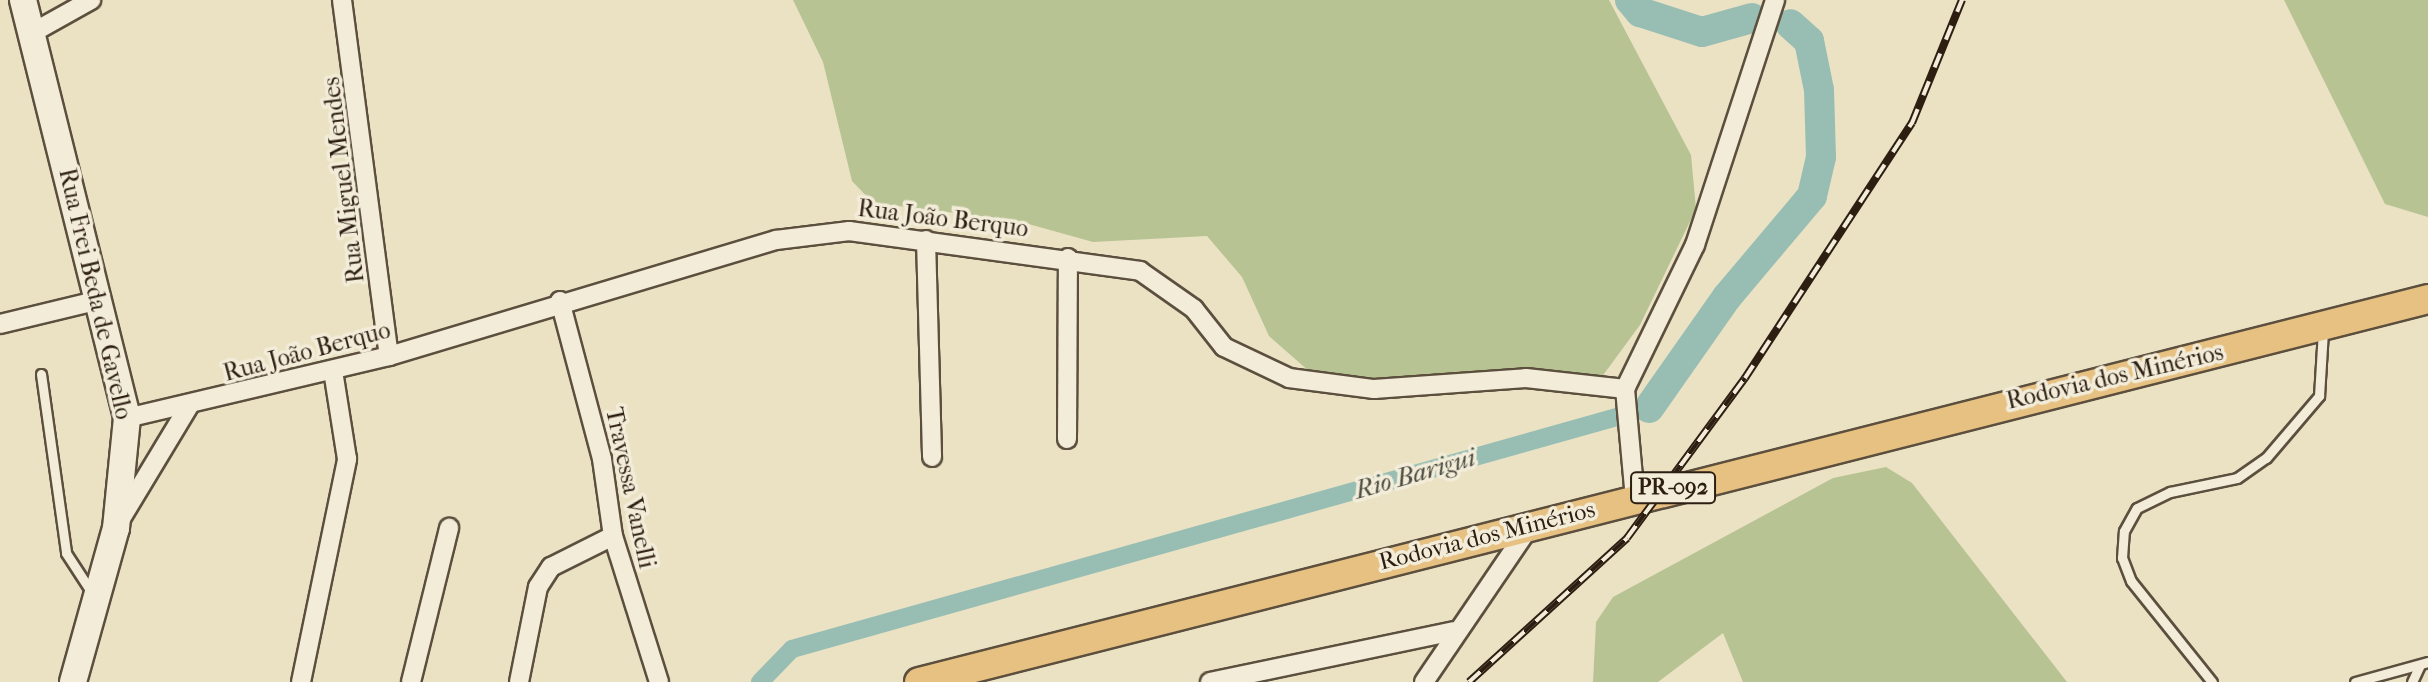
<!DOCTYPE html>
<html>
<head>
<meta charset="utf-8">
<style>
  body { margin:0 }
  #map { position:relative; width:2428px; height:682px; overflow:hidden; background:#ebe2c4; font-family:"IM FELL French Canon",serif }
  div>[style] { position:absolute }
  [style*='--x'] { left:calc(var(--x)*1px); top:calc(var(--y)*1px); width:calc(var(--w)*1px); rotate:calc(var(--a)*1deg) }
  .green>* { inset:0; background:#b8c394 }
  .canal>* { height:18px; margin:-9px; padding:0 9px; transform-origin:9px; border-radius:9px; background:#98beb4 }
  .river>* { height:30px; margin:-15px; padding:0 15px; transform-origin:15px; border-radius:15px; background:#98beb4 }
  .roads { filter:drop-shadow(2px 0 #5c4f3e) drop-shadow(-2px 0 #5c4f3e) drop-shadow(0 2px #5c4f3e) drop-shadow(0 -2px #5c4f3e) }
  .lane>* { height:9px; margin:-4.5px; padding:0 4.5px; transform-origin:4.5px; border-radius:4.5px; background:#f2ecd9 }
  .street>* { height:18px; margin:-9px; padding:0 9px; transform-origin:9px; border-radius:9px; background:#f2ecd9 }
  .secondary>* { height:26px; margin:-13px; padding:0 13px; transform-origin:13px; border-radius:13px; background:#f2ecd9 }
  .primary>* { height:28px; margin:-14px; padding:0 14px; transform-origin:14px; border-radius:14px; background:#e6c182 }
  .rail>* { height:8px; margin-top:-4px; transform-origin:0; background:repeating-linear-gradient(90deg,#f2ecd9 0 15px,#2d1e12 0 30px); box-sizing:border-box; border-block:2px solid #2d1e12 }
  span { translate:-50% -50%; white-space:nowrap; text-align:center; line-height:1.15; -webkit-text-stroke:7px #f2ecd9; paint-order:stroke }
  .shield-label span { padding:2px 6px; background:#f2ecd9; border:2px solid; border-radius:6px; -webkit-text-stroke-width:0 }
  .shield-label { font-size:22px; color:#2d1e12; font-weight:700 }
  .street-label { font-size:24px; color:#2d1e12 }
  .water-label { font-size:26px; color:#4d4e43; font-style:italic }
</style>
</head>
<body>
<div id="map">
  <div class="green">
    <i style="clip-path:polygon(793px 0,1609px 0,1691px 155px,1696px 209px,1640px 325px,1601px 378px,1371px 382px,1310px 372px,1269px 336px,1242px 277px,1207px 236px,1093px 242px,1014px 220px,873px 203px,852px 181px,823px 62px)"></i>
    <i style="clip-path:polygon(2284px 0,2428px 0,2428px 217px,2385px 204px)"></i>
    <i style="clip-path:polygon(1886px 467px,1912px 483px,2067px 682px,1743px 682px,1723px 633px,1658px 682px,1593px 682px,1596px 622px,1613px 597px,1833px 478px)"></i>
  </div>
  <div class="canal">
    <i style="--x:760;--y:682;--w:46;--a:-45.9"></i>
    <i style="--x:792;--y:649;--w:890;--a:-15.71"></i>
  </div>
  <div class="river">
    <i style="--x:1630;--y:0;--w:16;--a:50"></i>
    <i style="--x:1640;--y:12;--w:65;--a:17.9"></i>
    <i style="--x:1702;--y:32;--w:52;--a:-15.6"></i>
    <i style="--x:1649;--y:408;--w:136;--a:-54.9"></i>
    <i style="--x:1727;--y:297;--w:132;--a:-49.9"></i>
    <i style="--x:1812;--y:196;--w:40;--a:-77"></i>
    <i style="--x:1821;--y:157;--w:67;--a:-91.7"></i>
    <i style="--x:1819;--y:90;--w:50;--a:-101.5"></i>
    <i style="--x:1809;--y:41;--w:25;--a:-138"></i>
  </div>
  <div class="roads">
    <div class="lane">
      <i style="--x:41;--y:374;--w:181;--a:82"></i>
      <i style="--x:66;--y:553;--w:51;--a:56.9"></i>
      <i style="--x:2212;--y:682;--w:129;--a:-128.7"></i>
      <i style="--x:2131;--y:581;--w:25;--a:-111"></i>
      <i style="--x:2122;--y:558;--w:27;--a:-86"></i>
      <i style="--x:2124;--y:531;--w:26;--a:-61"></i>
      <i style="--x:2137;--y:508;--w:37;--a:-26"></i>
      <i style="--x:2170;--y:492;--w:68;--a:-11.8"></i>
      <i style="--x:2237;--y:478;--w:35;--a:-35"></i>
      <i style="--x:2266;--y:458;--w:82;--a:-49.5"></i>
      <i style="--x:2319;--y:396;--w:66;--a:-86.5"></i>
      <i style="--x:2355;--y:682;--w:76;--a:-15.3"></i>
      <i style="--x:2412;--y:682;--w:17;--a:-65"></i>
    </div>
    <div class="street">
      <i style="--x:342;--y:0;--w:359;--a:82.5"></i>
      <i style="--x:32;--y:33;--w:68;--a:-29.2"></i>
      <i style="--x:926;--y:240;--w:217;--a:88.4"></i>
      <i style="--x:560;--y:301;--w:163;--a:75.1"></i>
      <i style="--x:602;--y:459;--w:78;--a:81.9"></i>
      <i style="--x:613;--y:536;--w:153;--a:72.5"></i>
      <i style="--x:0;--y:324;--w:102;--a:-13.6"></i>
      <i style="--x:1625;--y:389;--w:160;--a:-64.1"></i>
      <i style="--x:1695;--y:245;--w:258;--a:-71.9"></i>
      <i style="--x:127;--y:418;--w:269;--a:-13.3"></i>
      <i style="--x:389;--y:356;--w:404;--a:-16.7"></i>
      <i style="--x:776;--y:240;--w:74;--a:-7"></i>
      <i style="--x:849;--y:231;--w:294;--a:7.8"></i>
      <i style="--x:1140;--y:271;--w:66;--a:35.1"></i>
      <i style="--x:1194;--y:309;--w:48;--a:51.7"></i>
      <i style="--x:1224;--y:347;--w:72;--a:25.5"></i>
      <i style="--x:1289;--y:378;--w:86;--a:7.4"></i>
      <i style="--x:1374;--y:389;--w:152;--a:-4.1"></i>
      <i style="--x:1526;--y:378;--w:100;--a:6.3"></i>
      <i style="--x:1625;--y:389;--w:110;--a:84.8"></i>
      <i style="--x:1067;--y:439;--w:181;--a:-89.7"></i>
      <i style="--x:119;--y:522;--w:135;--a:-58.9"></i>
      <i style="--x:301;--y:682;--w:228;--a:-78.3"></i>
      <i style="--x:347;--y:459;--w:89;--a:-99"></i>
      <i style="--x:411;--y:682;--w:159;--a:-76.1"></i>
      <i style="--x:519;--y:682;--w:97;--a:-78.7"></i>
      <i style="--x:538;--y:587;--w:24;--a:-57"></i>
      <i style="--x:551;--y:567;--w:69;--a:-26.6"></i>
      <i style="--x:1210;--y:682;--w:249;--a:-11.8"></i>
      <i style="--x:1424;--y:682;--w:189;--a:-55.8"></i>
    </div>
    <div class="secondary">
      <i style="--x:23;--y:0;--w:431;--a:76"></i>
      <i style="--x:127;--y:418;--w:111;--a:95.7"></i>
      <i style="--x:116;--y:528;--w:160;--a:105.6"></i>
    </div>
    <div class="primary">
      <i style="--x:919;--y:682;--w:1557;--a:-14.24"></i>
    </div>
  </div>
  <div class="rail">
    <i style="--x:1469;--y:682;--w:214;--a:-42.3"></i>
    <i style="--x:1627;--y:538;--w:199;--a:-53.6"></i>
    <i style="--x:1745;--y:378;--w:305;--a:-56.8"></i>
    <i style="--x:1912;--y:123;--w:133;--a:-67.9"></i>
  </div>
  <div class="shield-label">
    <span style="left:1673px;top:488px">PR-092</span>
  </div>
  <div class="street-label">
    <span style="left:344px;top:180px;rotate:-97deg">Rua Miguel Mendes</span>
    <span style="left:943px;top:219px;rotate:7deg">Rua João Berquo</span>
    <span style="left:95px;top:294px;rotate:77deg">Rua Frei Beda de Gavello</span>
    <span style="left:307px;top:352px;rotate:-15deg">Rua João Berquo</span>
    <span style="left:2115px;top:377px;rotate:-13deg">Rodovia dos Minérios</span>
    <span style="left:630px;top:488px;rotate:78deg">Travessa Vanelli</span>
    <span style="left:1487px;top:536px;rotate:-14deg">Rodovia dos Minérios</span>
  </div>
  <div class="water-label">
    <span style="left:1415px;top:474px;rotate:-16deg">Rio Barigui</span>
  </div>
</div>
</body>
</html>
